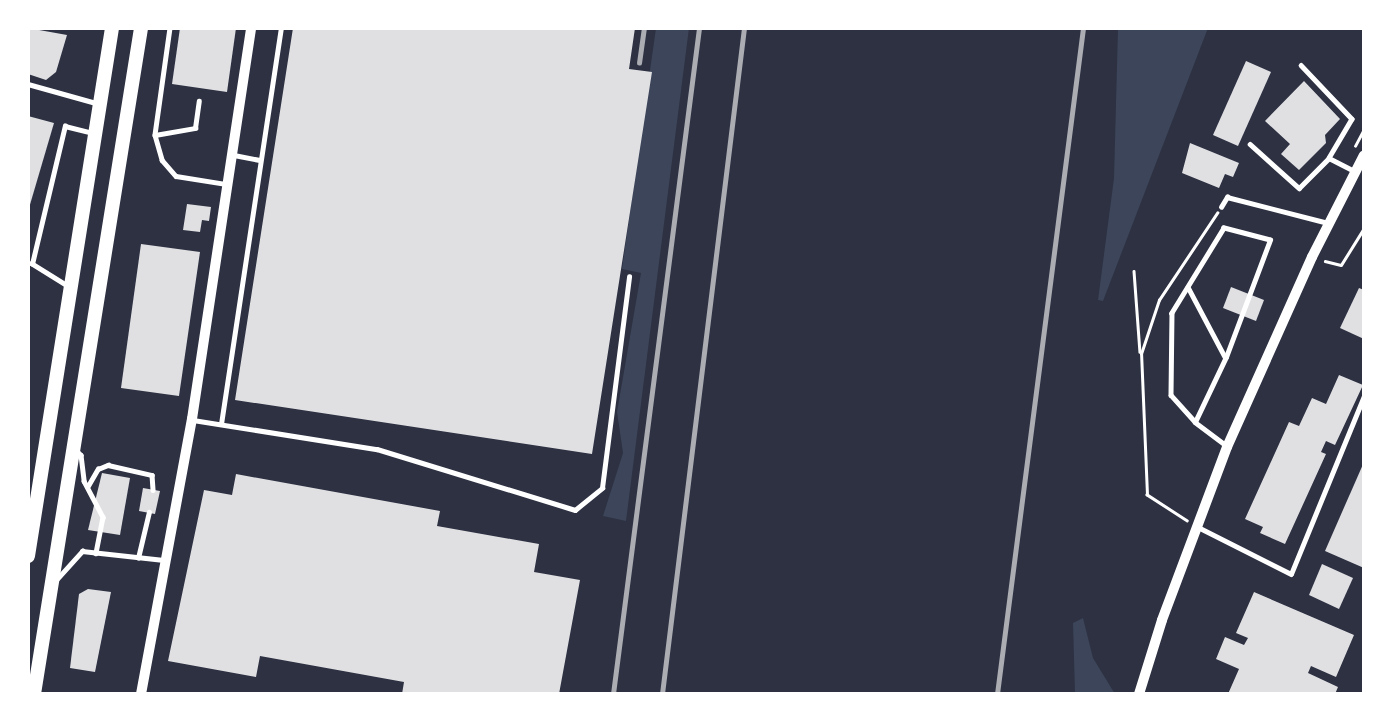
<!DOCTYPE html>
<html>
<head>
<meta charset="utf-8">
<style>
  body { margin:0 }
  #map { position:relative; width:1392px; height:722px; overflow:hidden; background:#2d3142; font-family:"Open Sans",sans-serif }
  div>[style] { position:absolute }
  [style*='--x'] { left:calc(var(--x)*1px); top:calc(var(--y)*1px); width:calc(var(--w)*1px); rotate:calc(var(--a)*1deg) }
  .green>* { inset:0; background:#3c4559 }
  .building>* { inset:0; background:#e0e0e3 }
  .path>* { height:2.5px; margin:-1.25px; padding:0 1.25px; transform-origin:1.25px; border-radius:1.25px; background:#fff }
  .service>* { height:4.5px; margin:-2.25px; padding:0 2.25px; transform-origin:2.25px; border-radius:2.25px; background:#fff }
  .tertiary>* { height:10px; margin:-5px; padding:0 5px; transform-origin:5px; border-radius:5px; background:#fff }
  .primary>* { height:14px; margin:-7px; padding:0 7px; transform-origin:7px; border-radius:7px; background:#fff }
  .rail>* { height:4.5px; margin:-2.25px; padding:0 2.25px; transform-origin:2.25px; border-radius:2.25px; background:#abadb3 }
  span { translate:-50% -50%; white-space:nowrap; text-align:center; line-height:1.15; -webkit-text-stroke:5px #fff; paint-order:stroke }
  .frame { position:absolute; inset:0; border:30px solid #fff; pointer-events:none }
</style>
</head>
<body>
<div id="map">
  <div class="green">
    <i style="clip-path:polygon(656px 28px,689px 28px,626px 521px,603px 516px,623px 453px,617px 412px,641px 273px,622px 269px)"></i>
    <i style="clip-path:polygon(1118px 28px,1208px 28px,1103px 301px,1098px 300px,1114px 178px)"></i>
    <i style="clip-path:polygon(1083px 618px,1093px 658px,1115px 694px,1075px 694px,1073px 623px)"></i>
  </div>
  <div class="building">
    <i style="clip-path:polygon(28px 28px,67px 35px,56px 72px,46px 80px,28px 74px)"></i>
    <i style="clip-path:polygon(180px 28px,236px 28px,227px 92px,172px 84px)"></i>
    <i style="clip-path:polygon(293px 28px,635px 28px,629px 69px,652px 72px,592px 454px,235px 400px)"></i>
    <i style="clip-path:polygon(1246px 61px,1271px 72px,1238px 146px,1213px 135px)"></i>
    <i style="clip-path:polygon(1304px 81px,1340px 119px,1325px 135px,1326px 143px,1299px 170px,1281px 154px,1290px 144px,1265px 121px)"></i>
    <i style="clip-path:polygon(28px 116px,54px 123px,29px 208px,28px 208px)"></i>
    <i style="clip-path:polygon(1190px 143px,1239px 163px,1233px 177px,1225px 174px,1219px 188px,1182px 173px)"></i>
    <i style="clip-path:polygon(187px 204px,211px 207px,209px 221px,202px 220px,200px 232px,183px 230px)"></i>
    <i style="clip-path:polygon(141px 244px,200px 252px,179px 396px,121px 388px)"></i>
    <i style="clip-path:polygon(1231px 287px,1264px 300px,1256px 321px,1223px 308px)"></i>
    <i style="clip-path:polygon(1359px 288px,1364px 290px,1364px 339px,1340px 328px)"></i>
    <i style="clip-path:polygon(1339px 375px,1363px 385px,1335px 445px,1326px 441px,1321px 452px,1326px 454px,1285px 544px,1260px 533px,1263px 527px,1245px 519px,1289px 422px,1299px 426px,1312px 398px,1326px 404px)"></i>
    <i style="clip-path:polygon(1364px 462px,1364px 568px,1325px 551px)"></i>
    <i style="clip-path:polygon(102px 473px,130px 478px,120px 535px,88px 530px)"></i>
    <i style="clip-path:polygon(236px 474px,440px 511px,437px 526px,539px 544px,534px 572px,580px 580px,559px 694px,402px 694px,404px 682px,260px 656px,256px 677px,168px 661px,204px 490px,232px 495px)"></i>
    <i style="clip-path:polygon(143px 488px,160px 491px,155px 514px,139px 511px)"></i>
    <i style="clip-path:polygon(1322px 564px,1353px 578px,1339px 609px,1309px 595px)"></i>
    <i style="clip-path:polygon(88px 589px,111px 592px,95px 672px,70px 668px,79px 594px)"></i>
    <i style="clip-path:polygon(1254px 592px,1354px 635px,1336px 677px,1311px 666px,1308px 673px,1338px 687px,1335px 694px,1228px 694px,1239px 669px,1216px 659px,1225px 637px,1244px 645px,1248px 638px,1236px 633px)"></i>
  </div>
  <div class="path">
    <i style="--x:1355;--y:146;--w:19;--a:-62"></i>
    <i style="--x:1325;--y:261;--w:16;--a:14"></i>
    <i style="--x:1341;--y:265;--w:44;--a:-58.1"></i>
    <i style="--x:1134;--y:271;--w:81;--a:85.8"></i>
    <i style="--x:1187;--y:521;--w:48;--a:-147"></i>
    <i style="--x:1147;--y:495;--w:141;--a:-92.4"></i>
    <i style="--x:1141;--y:354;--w:57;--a:-71.6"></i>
    <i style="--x:1159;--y:300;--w:105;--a:-56.3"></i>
  </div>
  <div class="service">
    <i style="--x:170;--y:28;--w:108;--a:98"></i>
    <i style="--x:155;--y:135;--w:26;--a:74"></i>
    <i style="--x:162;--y:160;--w:21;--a:49"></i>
    <i style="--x:176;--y:176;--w:51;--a:9.1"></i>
    <i style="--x:1301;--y:65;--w:74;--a:46.6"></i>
    <i style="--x:1352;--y:119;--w:45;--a:120.5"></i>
    <i style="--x:1329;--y:158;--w:28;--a:27"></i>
    <i style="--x:28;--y:84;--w:71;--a:15.6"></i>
    <i style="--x:155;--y:135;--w:41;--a:-9.9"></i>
    <i style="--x:195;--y:128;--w:27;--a:-82"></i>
    <i style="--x:1250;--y:144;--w:66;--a:41.9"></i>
    <i style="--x:1299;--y:188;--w:42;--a:-45"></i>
    <i style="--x:234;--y:155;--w:26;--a:11"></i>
    <i style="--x:1221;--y:207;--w:12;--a:-59"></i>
    <i style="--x:1227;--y:197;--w:104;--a:14.4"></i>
    <i style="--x:69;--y:287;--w:44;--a:-148.1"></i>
    <i style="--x:32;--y:264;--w:142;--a:-76.6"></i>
    <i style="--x:65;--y:126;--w:30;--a:14"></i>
    <i style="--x:1188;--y:287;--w:79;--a:62.1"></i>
    <i style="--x:193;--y:420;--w:186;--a:9"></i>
    <i style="--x:377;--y:449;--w:207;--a:17.1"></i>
    <i style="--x:575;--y:510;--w:35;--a:-39"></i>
    <i style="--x:602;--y:488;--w:213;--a:-82.7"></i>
    <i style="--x:1195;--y:422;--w:72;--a:-64.5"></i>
    <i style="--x:1226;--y:357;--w:125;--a:-69.4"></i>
    <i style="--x:1270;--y:240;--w:48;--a:-165.4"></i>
    <i style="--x:1224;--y:228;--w:100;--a:121.5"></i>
    <i style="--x:1172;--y:313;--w:82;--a:90.7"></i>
    <i style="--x:1171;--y:395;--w:36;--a:48"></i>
    <i style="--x:1195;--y:422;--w:40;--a:37"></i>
    <i style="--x:221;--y:424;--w:401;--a:-81.4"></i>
    <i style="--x:76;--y:450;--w:7;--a:45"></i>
    <i style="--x:81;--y:455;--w:26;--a:83"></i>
    <i style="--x:84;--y:481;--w:41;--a:62.2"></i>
    <i style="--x:103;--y:517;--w:37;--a:101"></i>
    <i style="--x:88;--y:486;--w:20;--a:-60"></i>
    <i style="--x:98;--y:469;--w:11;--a:-22"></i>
    <i style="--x:108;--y:465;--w:45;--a:12.8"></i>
    <i style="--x:152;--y:475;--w:15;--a:86"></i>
    <i style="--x:1198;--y:527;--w:104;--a:26.8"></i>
    <i style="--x:1291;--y:574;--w:192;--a:-67.7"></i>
    <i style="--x:138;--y:558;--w:47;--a:-76.6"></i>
    <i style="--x:57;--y:579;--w:38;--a:-48"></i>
    <i style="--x:82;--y:551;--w:82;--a:6.3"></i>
  </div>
  <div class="tertiary">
    <i style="--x:141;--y:694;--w:280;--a:-79.5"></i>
    <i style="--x:192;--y:419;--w:395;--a:-81.4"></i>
    <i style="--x:1139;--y:694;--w:77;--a:-72.7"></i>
    <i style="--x:1162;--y:620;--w:185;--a:-69.4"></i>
    <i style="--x:1227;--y:447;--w:208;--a:-65.9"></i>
    <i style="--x:1312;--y:257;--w:114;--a:-63"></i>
  </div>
  <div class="primary">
    <i style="--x:28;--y:556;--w:535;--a:-80.96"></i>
    <i style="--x:34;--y:694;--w:675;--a:-80.87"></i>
  </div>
  <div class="rail">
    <i style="--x:639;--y:63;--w:35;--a:-82"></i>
    <i style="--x:613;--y:694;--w:672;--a:-82.64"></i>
    <i style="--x:662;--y:694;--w:671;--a:-82.98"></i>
    <i style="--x:997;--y:694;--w:672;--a:-82.64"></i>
  </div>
  <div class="frame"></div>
</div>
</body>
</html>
